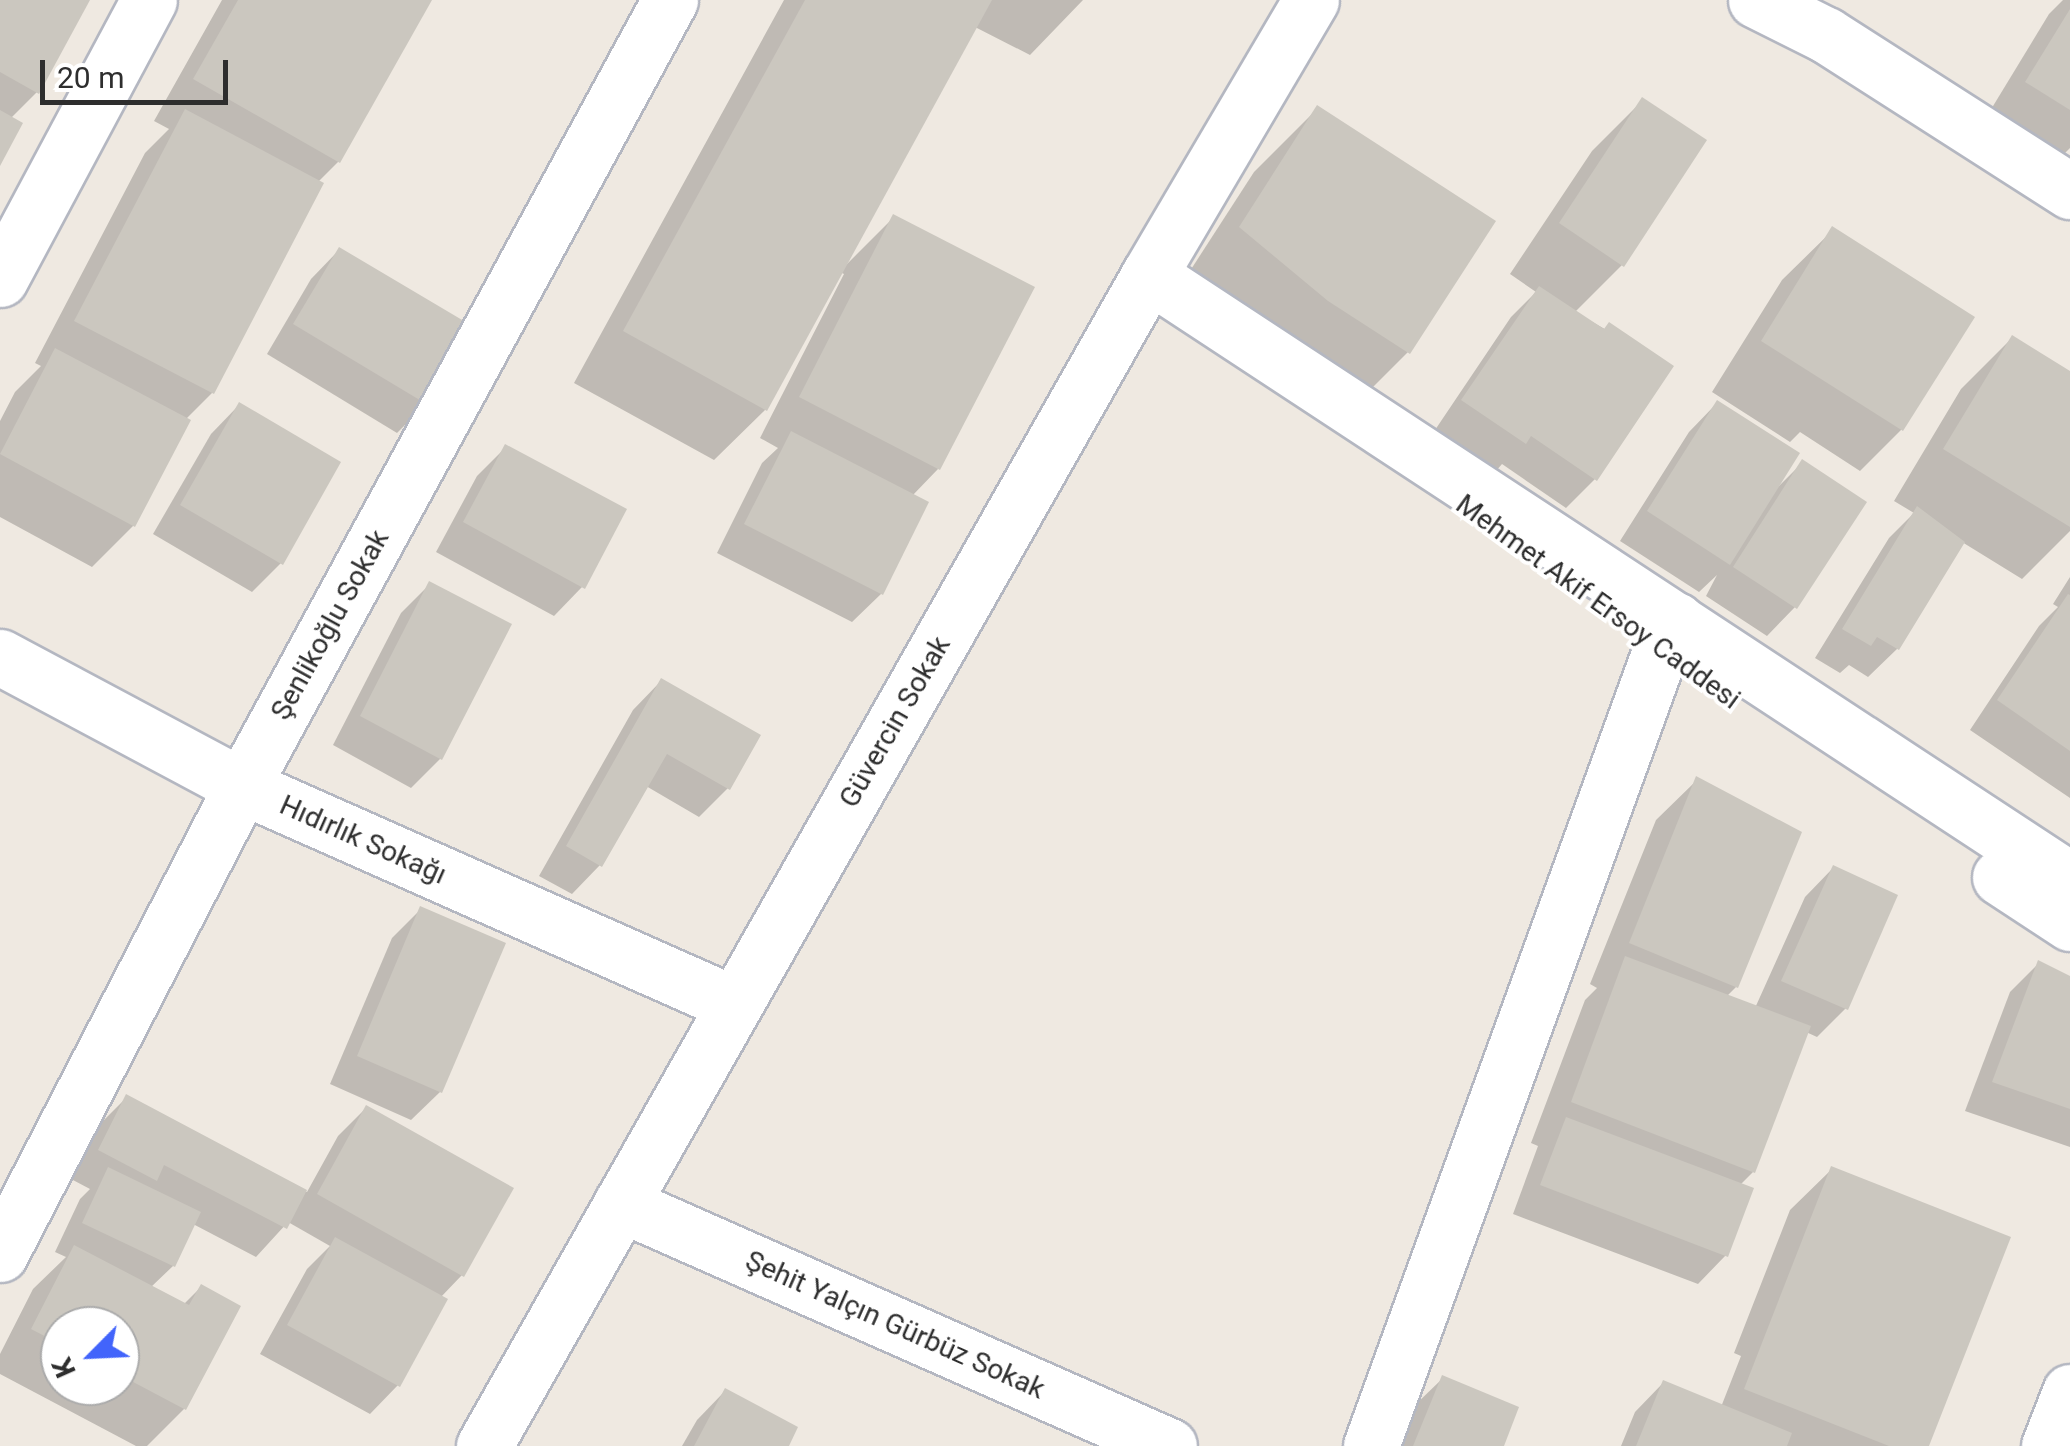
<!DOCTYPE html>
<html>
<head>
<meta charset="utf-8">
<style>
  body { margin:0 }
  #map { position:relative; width:2070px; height:1446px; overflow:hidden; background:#efe9e1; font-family:Roboto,sans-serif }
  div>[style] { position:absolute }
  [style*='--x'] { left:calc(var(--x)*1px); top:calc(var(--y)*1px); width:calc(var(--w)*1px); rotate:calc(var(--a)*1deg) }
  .shadow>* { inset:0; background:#0003 }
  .building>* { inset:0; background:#cbc7bf }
  .roads { filter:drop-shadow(2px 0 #b4b7c1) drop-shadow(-2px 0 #b4b7c1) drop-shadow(0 2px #b4b7c1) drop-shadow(0 -2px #b4b7c1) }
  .street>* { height:55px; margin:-27.5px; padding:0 27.5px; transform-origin:27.5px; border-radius:27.5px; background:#fff }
  .secondary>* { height:55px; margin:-27.5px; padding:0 27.5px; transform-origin:27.5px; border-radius:27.5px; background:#fff }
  span { translate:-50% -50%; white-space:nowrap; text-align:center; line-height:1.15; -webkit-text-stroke:8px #fff; paint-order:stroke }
  .street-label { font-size:28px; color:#2e2e2e }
  .north { position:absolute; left:40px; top:1306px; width:100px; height:100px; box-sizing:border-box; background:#fff; border:2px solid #ababab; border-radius:50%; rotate:246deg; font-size:28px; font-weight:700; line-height:40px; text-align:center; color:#2e2e2e }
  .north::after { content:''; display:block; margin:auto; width:35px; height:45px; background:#4264fb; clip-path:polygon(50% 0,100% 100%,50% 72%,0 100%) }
  .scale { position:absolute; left:40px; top:60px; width:188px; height:45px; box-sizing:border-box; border:5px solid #2e2e2e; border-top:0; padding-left:12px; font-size:30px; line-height:35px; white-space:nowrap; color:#2e2e2e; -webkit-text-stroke:8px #fff; paint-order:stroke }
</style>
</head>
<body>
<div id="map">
  <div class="shadow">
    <i style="clip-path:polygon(0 0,87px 0,37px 92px,10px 119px,0 161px)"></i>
    <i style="clip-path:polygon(222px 0,430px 0,338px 162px,318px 182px,212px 393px,185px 420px,133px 526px,92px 567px,0 517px,0 421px,15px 392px,41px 366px,35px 363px,145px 153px,169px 129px,154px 121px)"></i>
    <i style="clip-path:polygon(784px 0,1083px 0,1030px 55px,975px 27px,846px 265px,894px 217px,938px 469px,912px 496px,881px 594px,852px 622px,717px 553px,762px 463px,778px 448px,760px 438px,844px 274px,840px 272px,765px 410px,714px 460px,574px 383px)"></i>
    <i style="clip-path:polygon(2063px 0,2070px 0,2070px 148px,2043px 175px,1976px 134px,2049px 14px)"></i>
    <i style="clip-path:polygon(1643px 100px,1622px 265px,1575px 312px,1671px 367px,1595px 479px,1566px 508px,1502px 464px,1496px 471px,1435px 430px,1511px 317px,1536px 292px,1510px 274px,1592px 151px)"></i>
    <i style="clip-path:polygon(1318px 108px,1408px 352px,1344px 416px,1177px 291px,1254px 172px)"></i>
    <i style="clip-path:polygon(1833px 230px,1972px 318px,1901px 430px,1860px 471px,1800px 432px,1790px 442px,1712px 392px,1782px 280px)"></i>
    <i style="clip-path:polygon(339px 250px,426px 404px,397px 433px,267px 354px,311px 279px)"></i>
    <i style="clip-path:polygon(2012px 338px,2070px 374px,2070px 531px,2022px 579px,1962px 542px,1897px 649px,1868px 677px,1849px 665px,1840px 673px,1815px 658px,1889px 538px,1914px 513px,1894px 501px,1961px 389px)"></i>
    <i style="clip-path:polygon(1717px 403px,1779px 486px,1803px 462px,1795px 607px,1767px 636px,1706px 596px,1717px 575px,1699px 592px,1620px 541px,1689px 432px)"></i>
    <i style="clip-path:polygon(239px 405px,281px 563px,252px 592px,153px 534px,211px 434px)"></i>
    <i style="clip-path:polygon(506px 447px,582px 587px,554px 616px,436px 552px,477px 476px)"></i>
    <i style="clip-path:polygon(2070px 577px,2070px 798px,1970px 730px,2039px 626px,2058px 607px,2053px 604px)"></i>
    <i style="clip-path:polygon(430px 584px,509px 625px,440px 759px,411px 788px,333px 745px,401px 613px)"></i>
    <i style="clip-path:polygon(661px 681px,728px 788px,699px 817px,646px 786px,600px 865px,572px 894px,539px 876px,633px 710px)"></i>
    <i style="clip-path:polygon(1697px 780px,1736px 987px,1726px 997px,1755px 1008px,1805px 897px,1833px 868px,1846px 1008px,1817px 1037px,1806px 1032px,1753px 1172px,1739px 1186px,1726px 1255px,1698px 1284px,1513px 1214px,1538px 1146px,1531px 1143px,1585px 1000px,1597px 988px,1590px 984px,1656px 820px)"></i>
    <i style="clip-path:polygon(421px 909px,440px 1092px,411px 1120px,330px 1084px,392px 938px)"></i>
    <i style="clip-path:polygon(2039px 963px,2070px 979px,2070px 1147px,1965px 1111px,2010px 992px)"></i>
    <i style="clip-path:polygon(evenodd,127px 1097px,307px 1192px,338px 1136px,366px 1108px,462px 1275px,440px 1298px,398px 1385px,370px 1414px,260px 1354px,307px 1269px,330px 1246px,288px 1222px,256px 1257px,193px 1224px,173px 1266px,150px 1288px,183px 1305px,201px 1287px,184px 1409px,147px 1446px,136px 1446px,0 1374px,0 1354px,33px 1289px,66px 1257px,55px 1252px,80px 1199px,90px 1189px,71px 1179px,98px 1126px,127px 1097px,60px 1326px,120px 1326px,120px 1386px,60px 1386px,60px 1326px)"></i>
    <i style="clip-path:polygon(1832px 1169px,1926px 1446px,1621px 1446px,1635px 1412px,1663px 1383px,1721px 1407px,1741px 1356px,1734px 1353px,1790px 1210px)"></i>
    <i style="clip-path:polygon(1443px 1378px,1501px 1446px,1398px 1446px,1414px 1406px)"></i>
    <i style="clip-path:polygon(725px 1391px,786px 1446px,682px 1446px,697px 1420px)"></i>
  </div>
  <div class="building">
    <i style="clip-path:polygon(0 0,90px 0,39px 94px,0 72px)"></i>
    <i style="clip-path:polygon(238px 0,432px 0,340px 163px,193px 79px)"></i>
    <i style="clip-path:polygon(805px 0,992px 0,767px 411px,623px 331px)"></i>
    <i style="clip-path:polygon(2070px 9px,2070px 110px,2025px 82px)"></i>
    <i style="clip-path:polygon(1642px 97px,1707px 140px,1624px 267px,1559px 223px)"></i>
    <i style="clip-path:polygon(1317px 105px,1496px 221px,1410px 354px,1328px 301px,1239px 227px)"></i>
    <i style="clip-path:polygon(185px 109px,324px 183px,214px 394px,74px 321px)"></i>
    <i style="clip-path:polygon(0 110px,23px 123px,0 166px)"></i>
    <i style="clip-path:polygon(893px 214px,1035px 287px,940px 470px,799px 397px)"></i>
    <i style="clip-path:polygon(1832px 226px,1975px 317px,1903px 431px,1761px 341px)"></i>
    <i style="clip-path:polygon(339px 247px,474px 327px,428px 405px,293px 324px)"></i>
    <i style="clip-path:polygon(1539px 286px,1604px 329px,1609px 322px,1674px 366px,1597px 481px,1531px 436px,1526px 444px,1461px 400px)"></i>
    <i style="clip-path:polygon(2012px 335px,2070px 371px,2070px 527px,1943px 449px)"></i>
    <i style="clip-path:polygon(55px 348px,191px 420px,135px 527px,0 454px)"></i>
    <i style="clip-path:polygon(1717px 400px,1800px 453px,1730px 565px,1647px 511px)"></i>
    <i style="clip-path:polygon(239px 402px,341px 462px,283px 565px,180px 505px)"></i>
    <i style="clip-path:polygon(791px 431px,929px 502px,883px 595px,744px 524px)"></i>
    <i style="clip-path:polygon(505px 444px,627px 509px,585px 589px,463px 522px)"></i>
    <i style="clip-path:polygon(1802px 459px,1867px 502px,1797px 609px,1733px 567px)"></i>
    <i style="clip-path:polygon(1917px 506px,1965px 542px,1899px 650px,1877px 637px,1871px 646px,1842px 629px)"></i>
    <i style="clip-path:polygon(429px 581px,512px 624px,442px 760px,360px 716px)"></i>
    <i style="clip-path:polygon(2068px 594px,2070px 595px,2070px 751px,1997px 700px)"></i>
    <i style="clip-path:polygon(661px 678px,761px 735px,730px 790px,667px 754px,602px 867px,566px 846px)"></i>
    <i style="clip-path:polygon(1696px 776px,1802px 832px,1738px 988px,1629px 943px)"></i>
    <i style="clip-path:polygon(1833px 865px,1898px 895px,1848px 1010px,1781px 981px)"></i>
    <i style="clip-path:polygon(420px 906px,506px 943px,442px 1093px,357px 1056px)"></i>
    <i style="clip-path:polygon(1625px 956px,1811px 1026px,1755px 1173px,1571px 1102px)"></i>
    <i style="clip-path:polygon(2038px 960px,2070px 976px,2070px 1109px,1992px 1082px)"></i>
    <i style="clip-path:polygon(126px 1094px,307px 1190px,287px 1229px,164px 1165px,157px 1181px,98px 1150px)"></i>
    <i style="clip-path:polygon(366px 1105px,514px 1188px,464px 1277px,317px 1194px)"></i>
    <i style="clip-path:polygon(1566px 1117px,1754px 1188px,1728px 1257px,1540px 1185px)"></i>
    <i style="clip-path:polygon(1831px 1166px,2011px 1237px,1929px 1446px,1889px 1446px,1744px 1389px)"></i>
    <i style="clip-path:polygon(108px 1167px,201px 1212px,175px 1267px,82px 1223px)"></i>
    <i style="clip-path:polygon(335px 1237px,448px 1299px,400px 1387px,287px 1325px)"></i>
    <i style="clip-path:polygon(74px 1245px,189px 1305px,201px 1284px,241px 1306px,186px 1410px,120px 1375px,120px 1326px,60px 1326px,60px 1344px,31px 1329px)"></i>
    <i style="clip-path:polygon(1442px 1375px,1519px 1407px,1504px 1446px,1413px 1446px)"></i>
    <i style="clip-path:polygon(1663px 1380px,1792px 1433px,1787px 1446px,1636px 1446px)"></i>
    <i style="clip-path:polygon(725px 1388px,798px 1427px,789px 1446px,694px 1446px)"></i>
  </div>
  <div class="roads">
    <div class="street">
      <i style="--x:0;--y:279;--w:316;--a:-61.9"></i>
      <i style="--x:0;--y:657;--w:274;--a:28.1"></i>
      <i style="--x:242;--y:786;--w:538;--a:23.9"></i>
      <i style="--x:621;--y:1204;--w:599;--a:23.83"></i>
      <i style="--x:0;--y:1254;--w:527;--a:-62.66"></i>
      <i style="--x:242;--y:786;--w:895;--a:-61.43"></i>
      <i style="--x:484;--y:1446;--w:1347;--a:-60.41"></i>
      <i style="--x:1149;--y:275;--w:319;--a:-59.5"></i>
      <i style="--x:1371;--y:1446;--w:843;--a:-70.02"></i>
      <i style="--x:1659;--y:654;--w:38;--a:-63"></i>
      <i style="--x:2049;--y:1446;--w:58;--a:-68.7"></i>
    </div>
    <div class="secondary">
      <i style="--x:1756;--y:0;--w:78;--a:26.6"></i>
      <i style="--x:1826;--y:35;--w:290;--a:32.6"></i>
      <i style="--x:1149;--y:275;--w:1102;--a:33.3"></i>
      <i style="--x:2000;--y:877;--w:84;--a:33.3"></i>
    </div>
  </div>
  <div class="street-label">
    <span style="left:1598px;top:602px;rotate:36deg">Mehmet Akif Ersoy Caddesi</span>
    <span style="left:330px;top:625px;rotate:-61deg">Şenlikoğlu Sokak</span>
    <span style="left:895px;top:722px;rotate:-60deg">Güvercin Sokak</span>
    <span style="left:363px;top:840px;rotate:24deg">Hıdırlık Sokağı</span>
    <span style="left:895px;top:1325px;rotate:24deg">Şehit Yalçın Gürbüz Sokak</span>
  </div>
  <div class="north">K</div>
  <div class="scale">20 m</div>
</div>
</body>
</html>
